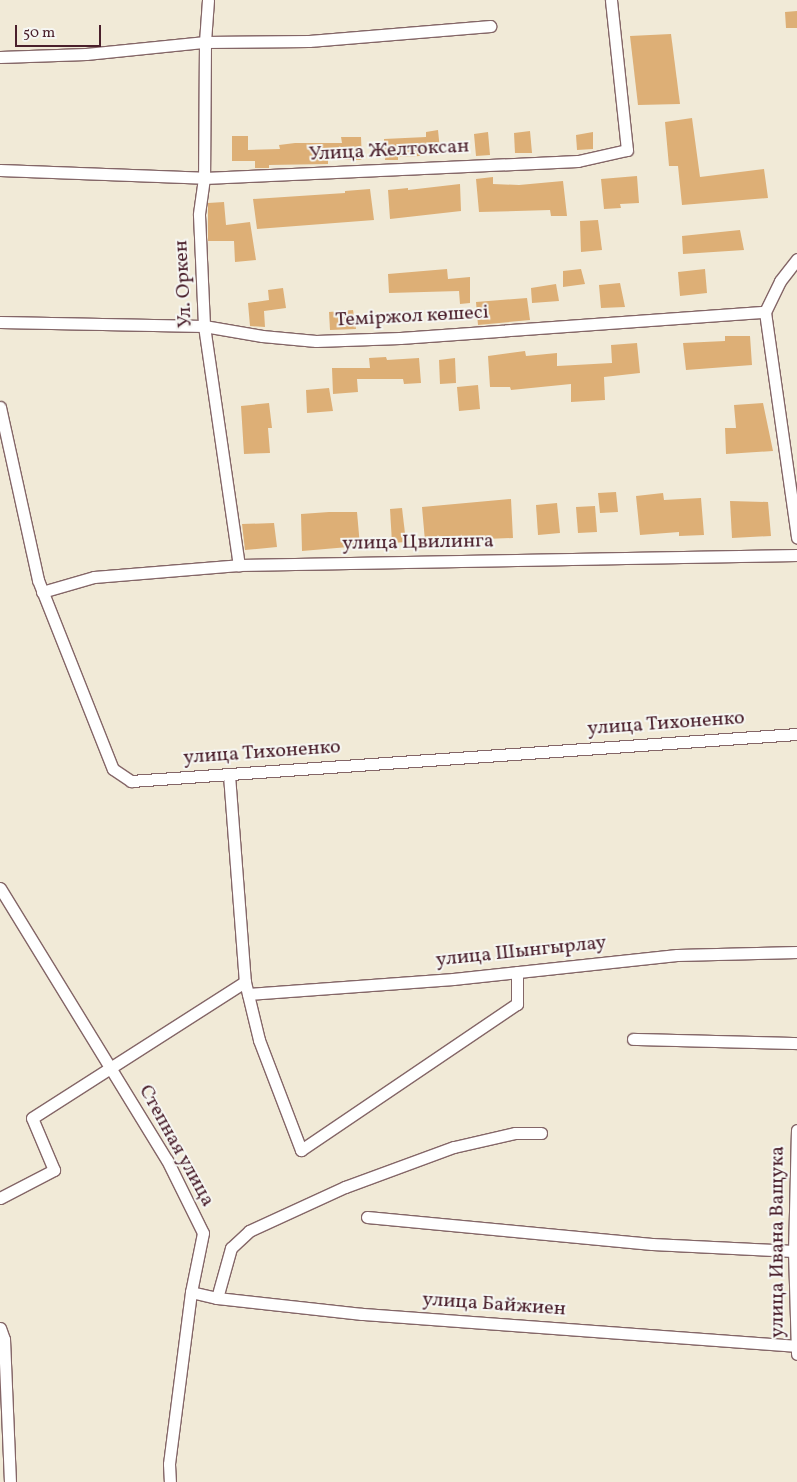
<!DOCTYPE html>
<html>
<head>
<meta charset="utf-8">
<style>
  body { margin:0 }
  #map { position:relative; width:797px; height:1482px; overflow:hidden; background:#f1ead7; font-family:Vollkorn,serif }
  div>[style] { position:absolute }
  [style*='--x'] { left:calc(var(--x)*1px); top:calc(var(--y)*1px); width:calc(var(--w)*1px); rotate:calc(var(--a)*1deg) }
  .building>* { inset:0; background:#ddaf76 }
  .roads { filter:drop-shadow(1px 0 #846667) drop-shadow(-1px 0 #846667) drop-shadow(0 1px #846667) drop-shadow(0 -1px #846667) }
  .minor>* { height:11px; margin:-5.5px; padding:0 5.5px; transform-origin:5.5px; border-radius:5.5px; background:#fff }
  span { translate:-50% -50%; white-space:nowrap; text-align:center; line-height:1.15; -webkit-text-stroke:4px #f6f6f2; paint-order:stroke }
  .street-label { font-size:20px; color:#4a1f2b }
  .scale { position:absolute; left:15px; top:25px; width:86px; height:22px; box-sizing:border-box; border:2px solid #4a1f2b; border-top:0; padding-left:6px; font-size:15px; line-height:18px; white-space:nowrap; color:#4a1f2b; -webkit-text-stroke:4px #f6f6f2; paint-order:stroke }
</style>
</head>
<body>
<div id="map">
  <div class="building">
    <i style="clip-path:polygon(797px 11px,797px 28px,786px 28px,785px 12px)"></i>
    <i style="clip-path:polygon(671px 34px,680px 104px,638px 105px,630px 36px)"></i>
    <i style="clip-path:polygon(692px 118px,700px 177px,764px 169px,768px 198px,682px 205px,678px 166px,669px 166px,665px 122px)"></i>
    <i style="clip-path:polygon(438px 130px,440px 150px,420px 152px,420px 156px,398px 157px,398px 160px,385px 160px,384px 139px,426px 137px,426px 132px)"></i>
    <i style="clip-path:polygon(530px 131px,532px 153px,515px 153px,514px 133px)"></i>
    <i style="clip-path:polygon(488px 132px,490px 155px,476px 156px,474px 134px)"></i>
    <i style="clip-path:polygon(593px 132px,593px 149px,577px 150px,576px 135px)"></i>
    <i style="clip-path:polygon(232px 136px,248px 136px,248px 150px,280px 149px,279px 145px,295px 143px,342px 143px,341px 137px,361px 137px,362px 160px,328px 160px,328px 164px,269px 165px,269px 168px,255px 168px,255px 161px,232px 161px)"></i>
    <i style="clip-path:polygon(637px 176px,639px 203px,620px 204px,621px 208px,604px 209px,601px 179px)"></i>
    <i style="clip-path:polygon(493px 177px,493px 184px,519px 185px,563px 181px,567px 216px,551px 216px,550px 210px,479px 212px,476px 179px)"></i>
    <i style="clip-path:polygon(460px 184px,461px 211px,390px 219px,388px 190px,408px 188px,408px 190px)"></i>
    <i style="clip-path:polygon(370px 189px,374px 220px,257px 229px,253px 199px,345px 193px,345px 191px)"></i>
    <i style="clip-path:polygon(224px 202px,226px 225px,250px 222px,256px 260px,235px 262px,234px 241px,208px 241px,208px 203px)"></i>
    <i style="clip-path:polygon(598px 220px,602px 250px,581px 252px,580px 221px)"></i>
    <i style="clip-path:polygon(740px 230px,744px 250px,683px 254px,682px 236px)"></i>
    <i style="clip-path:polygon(447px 269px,448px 279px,470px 277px,470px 303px,460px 304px,459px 291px,389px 293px,388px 274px)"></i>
    <i style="clip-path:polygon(581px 269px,585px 284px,563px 287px,563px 271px)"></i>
    <i style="clip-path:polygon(705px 269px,707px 293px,680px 296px,678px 272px)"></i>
    <i style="clip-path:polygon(620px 283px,625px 307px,601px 308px,599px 285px)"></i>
    <i style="clip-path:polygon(556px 284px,559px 301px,532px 303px,531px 288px)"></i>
    <i style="clip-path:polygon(283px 288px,286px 308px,264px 311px,265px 327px,250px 326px,248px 303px,269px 300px,268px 290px)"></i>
    <i style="clip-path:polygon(527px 298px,530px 320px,478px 325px,476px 302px)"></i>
    <i style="clip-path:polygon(353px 310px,356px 329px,330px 330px,329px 312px)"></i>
    <i style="clip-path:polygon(725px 336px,750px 336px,752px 365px,686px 370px,683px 343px,725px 341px)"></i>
    <i style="clip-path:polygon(637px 343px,640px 373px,604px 377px,605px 400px,571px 402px,571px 384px,511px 390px,510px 387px,490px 387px,488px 356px,525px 351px,526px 356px,557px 353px,557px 366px,612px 363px,611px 345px)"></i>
    <i style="clip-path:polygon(386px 357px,387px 360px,419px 358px,421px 383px,404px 384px,403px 379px,357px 379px,358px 392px,333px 394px,332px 368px,370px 368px,369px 358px)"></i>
    <i style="clip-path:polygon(455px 358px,456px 383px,440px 384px,439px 360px)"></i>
    <i style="clip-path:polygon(478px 385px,480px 409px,459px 411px,457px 387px)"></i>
    <i style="clip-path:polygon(329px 388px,333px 411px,307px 413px,306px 390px)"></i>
    <i style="clip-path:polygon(269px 403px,272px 428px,268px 428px,270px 453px,244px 454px,241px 406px)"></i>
    <i style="clip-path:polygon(763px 403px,773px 451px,726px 454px,725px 428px,736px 428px,734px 405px)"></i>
    <i style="clip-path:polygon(616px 492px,618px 512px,600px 513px,598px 493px)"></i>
    <i style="clip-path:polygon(663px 493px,664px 500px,701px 498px,704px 535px,679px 536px,679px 532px,640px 535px,636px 496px)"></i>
    <i style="clip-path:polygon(511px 499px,513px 538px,460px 540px,460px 537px,425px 541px,422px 507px)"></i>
    <i style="clip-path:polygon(730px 501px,768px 502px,771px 536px,732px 538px)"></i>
    <i style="clip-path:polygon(557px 503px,560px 533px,538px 535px,536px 505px)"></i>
    <i style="clip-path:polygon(595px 506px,597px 532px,578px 533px,576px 507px)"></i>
    <i style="clip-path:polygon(402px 508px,406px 542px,392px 543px,390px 509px)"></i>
    <i style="clip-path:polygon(329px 512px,357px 512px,360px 546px,302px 551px,301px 514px)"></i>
    <i style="clip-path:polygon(274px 523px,277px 547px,245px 550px,242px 524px)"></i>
  </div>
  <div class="roads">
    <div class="minor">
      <i style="--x:208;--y:0;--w:42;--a:94.1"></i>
      <i style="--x:205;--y:42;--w:136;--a:90.4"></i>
      <i style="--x:204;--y:178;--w:37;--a:98"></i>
      <i style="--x:199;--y:215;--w:111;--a:87.4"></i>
      <i style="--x:204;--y:326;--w:242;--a:81.7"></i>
      <i style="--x:0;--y:57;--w:86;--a:-2"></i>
      <i style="--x:86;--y:54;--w:120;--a:-5.8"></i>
      <i style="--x:205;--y:42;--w:104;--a:-0.6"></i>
      <i style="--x:309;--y:41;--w:182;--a:-4.7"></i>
      <i style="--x:0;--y:170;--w:204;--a:2.2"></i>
      <i style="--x:204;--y:178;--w:374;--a:-2.6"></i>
      <i style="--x:578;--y:161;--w:50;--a:-12.7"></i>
      <i style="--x:627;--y:150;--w:151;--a:-96.1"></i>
      <i style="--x:765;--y:312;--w:228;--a:81.9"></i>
      <i style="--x:765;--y:312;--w:34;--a:-64"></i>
      <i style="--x:780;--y:281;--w:28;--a:-52"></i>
      <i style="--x:0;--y:322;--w:204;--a:1.1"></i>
      <i style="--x:204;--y:326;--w:59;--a:9.8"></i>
      <i style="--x:262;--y:336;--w:54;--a:5.3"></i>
      <i style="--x:316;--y:341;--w:84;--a:-2"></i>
      <i style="--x:400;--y:338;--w:366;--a:-4.1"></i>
      <i style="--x:0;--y:407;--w:177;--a:77.6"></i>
      <i style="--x:38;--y:580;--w:203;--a:68.4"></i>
      <i style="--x:113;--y:769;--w:22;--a:34"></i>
      <i style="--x:131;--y:781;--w:668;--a:-4.04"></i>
      <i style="--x:42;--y:592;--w:54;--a:-16.1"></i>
      <i style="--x:94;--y:577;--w:145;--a:-4.7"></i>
      <i style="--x:239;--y:565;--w:558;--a:-1.03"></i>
      <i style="--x:229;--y:775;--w:208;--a:85.6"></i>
      <i style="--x:245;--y:982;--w:60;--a:76.4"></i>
      <i style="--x:259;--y:1040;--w:118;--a:69.1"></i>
      <i style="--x:301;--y:1150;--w:261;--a:-34.1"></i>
      <i style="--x:517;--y:1004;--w:32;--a:-90"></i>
      <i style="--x:0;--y:888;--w:319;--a:58.5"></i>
      <i style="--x:167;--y:1160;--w:81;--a:63.7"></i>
      <i style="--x:203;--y:1233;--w:60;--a:101.5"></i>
      <i style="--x:191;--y:1292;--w:173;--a:97.3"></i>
      <i style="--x:169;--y:1464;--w:18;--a:87"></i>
      <i style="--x:248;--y:994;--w:206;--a:-4.2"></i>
      <i style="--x:453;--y:979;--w:225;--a:-6.1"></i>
      <i style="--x:677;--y:955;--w:120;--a:-1.4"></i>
      <i style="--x:633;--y:1039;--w:164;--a:1.4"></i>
      <i style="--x:797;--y:1130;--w:121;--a:91.4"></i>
      <i style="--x:794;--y:1251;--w:103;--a:88.3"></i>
      <i style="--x:0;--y:1198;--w:61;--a:-27.4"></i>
      <i style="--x:54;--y:1170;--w:56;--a:-112.9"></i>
      <i style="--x:32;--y:1118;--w:253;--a:-32.6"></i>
      <i style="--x:367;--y:1217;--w:286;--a:5.4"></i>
      <i style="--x:652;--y:1244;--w:142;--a:2.8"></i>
      <i style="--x:191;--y:1292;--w:27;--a:13"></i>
      <i style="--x:217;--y:1298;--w:146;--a:6.3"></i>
      <i style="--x:362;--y:1314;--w:435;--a:4.2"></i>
      <i style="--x:217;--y:1298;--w:52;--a:-74.4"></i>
      <i style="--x:231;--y:1248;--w:25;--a:-43"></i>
      <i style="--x:249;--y:1231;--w:106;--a:-24.6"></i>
      <i style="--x:345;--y:1187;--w:116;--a:-20.2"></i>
      <i style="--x:454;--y:1147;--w:63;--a:-12.9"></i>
      <i style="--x:515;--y:1133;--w:26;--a:0"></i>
      <i style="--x:0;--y:1328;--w:12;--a:70"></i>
      <i style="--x:4;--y:1339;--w:143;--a:87.6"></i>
    </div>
  </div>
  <div class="street-label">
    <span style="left:389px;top:151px;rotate:-3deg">Улица Желтоксан</span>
    <span style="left:184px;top:284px;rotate:-93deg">Ул. Оркен</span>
    <span style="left:412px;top:317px;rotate:-3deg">Теміржол көшесі</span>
    <span style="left:418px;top:543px;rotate:-1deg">улица Цвилинга</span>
    <span style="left:666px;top:724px;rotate:-4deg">улица Тихоненко</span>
    <span style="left:262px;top:753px;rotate:-4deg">улица Тихоненко</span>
    <span style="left:521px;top:952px;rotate:-6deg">улица Шынгырлау</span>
    <span style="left:176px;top:1146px;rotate:61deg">Степная улица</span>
    <span style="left:778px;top:1242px;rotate:-90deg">улица Ивана Ващука</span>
    <span style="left:494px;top:1305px;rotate:4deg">улица Байжиен</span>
  </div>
  <div class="scale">50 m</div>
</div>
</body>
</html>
